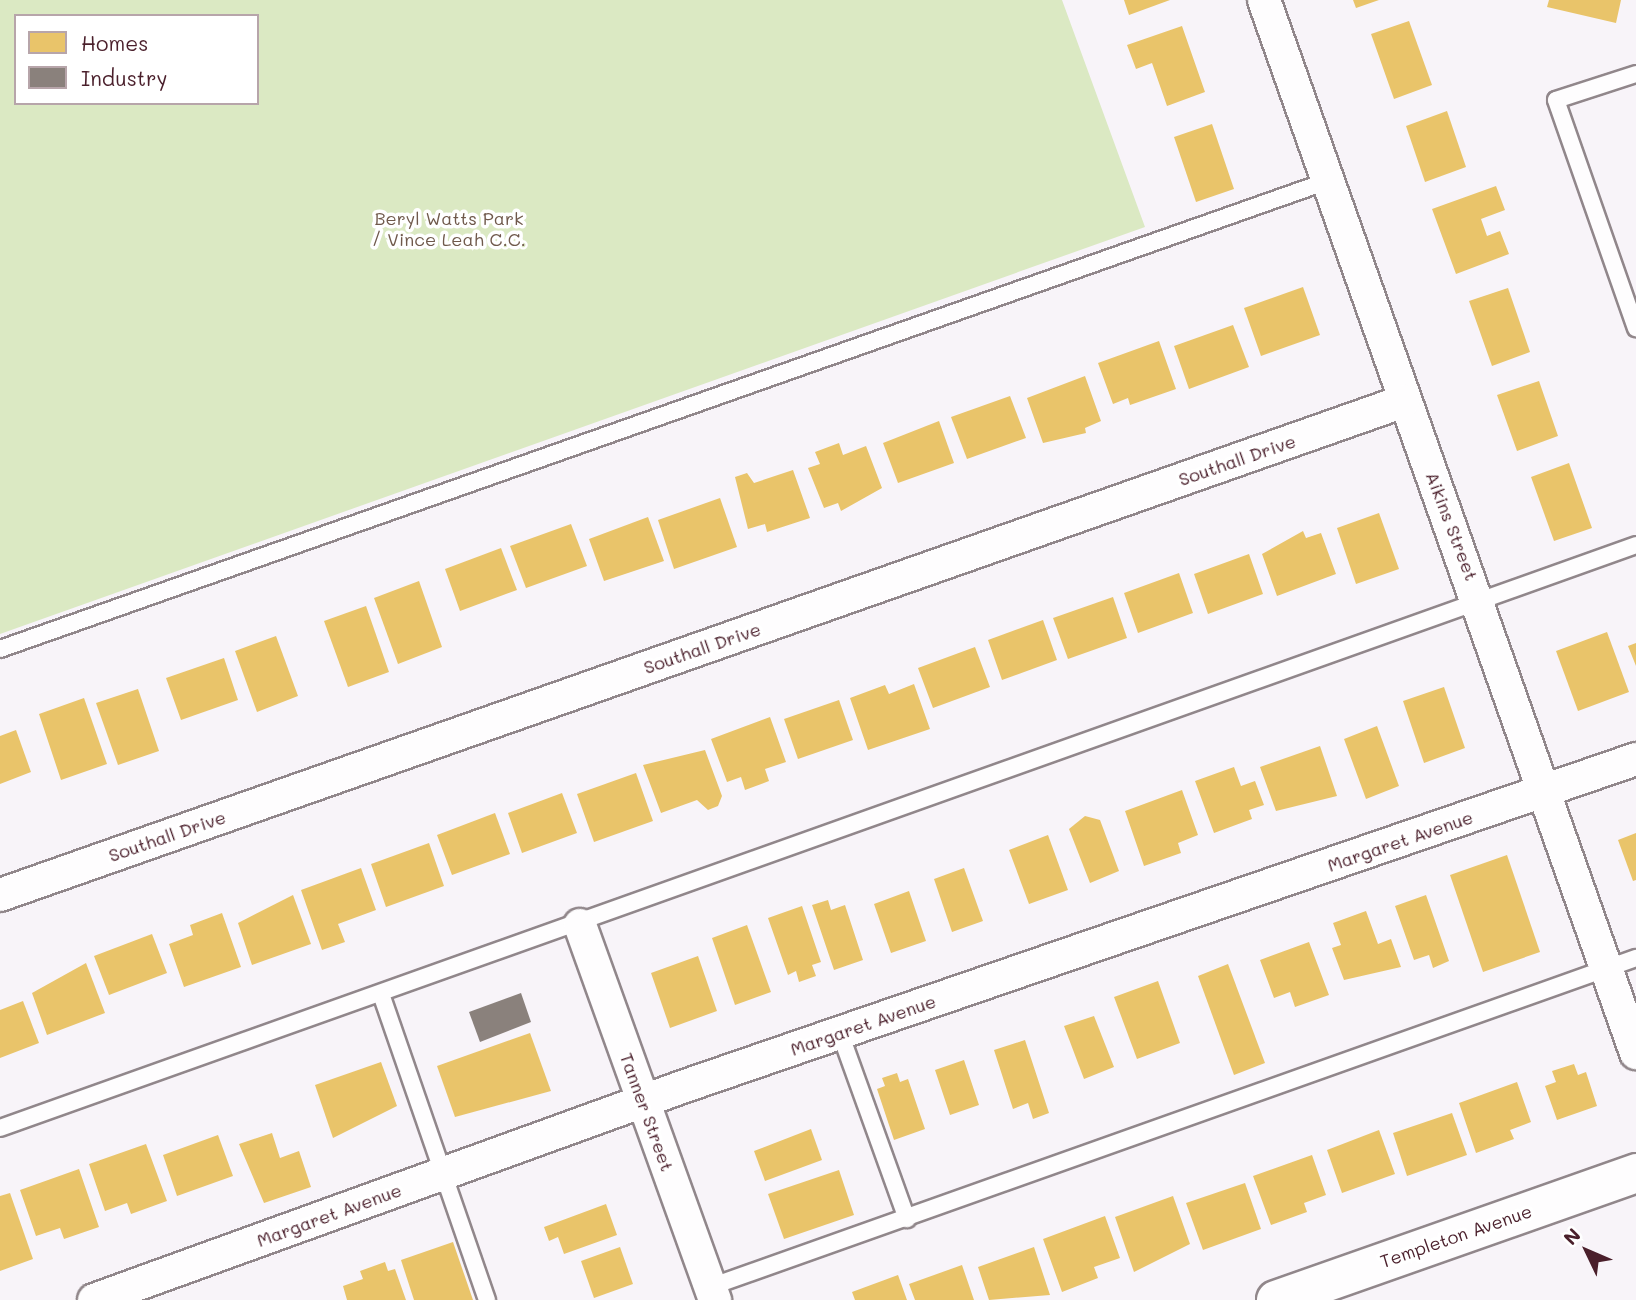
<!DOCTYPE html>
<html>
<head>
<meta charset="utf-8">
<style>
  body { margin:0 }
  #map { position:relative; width:1636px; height:1300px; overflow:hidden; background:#f8f4f9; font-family:Mali,sans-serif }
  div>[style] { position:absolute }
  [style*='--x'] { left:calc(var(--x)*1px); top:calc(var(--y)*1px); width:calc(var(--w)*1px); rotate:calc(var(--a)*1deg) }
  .green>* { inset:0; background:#dbe9c3 }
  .homes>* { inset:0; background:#e9c46a }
  .industry>* { inset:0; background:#8a817c }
  .roads { filter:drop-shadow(2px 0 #91878b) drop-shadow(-2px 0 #91878b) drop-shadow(0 2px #91878b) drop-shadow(0 -2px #91878b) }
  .service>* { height:16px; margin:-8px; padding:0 8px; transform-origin:8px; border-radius:8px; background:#fefdfe }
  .minor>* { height:32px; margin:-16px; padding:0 16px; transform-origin:16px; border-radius:16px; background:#fefdfe }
  .tertiary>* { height:38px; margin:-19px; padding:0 19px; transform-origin:19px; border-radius:19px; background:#fefdfe }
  span { translate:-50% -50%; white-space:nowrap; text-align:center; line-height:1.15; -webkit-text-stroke:7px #fff; paint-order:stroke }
  .park-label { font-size:18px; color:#6f594b }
  .street-label { font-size:18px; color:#4a1f2b }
  .legend { position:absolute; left:14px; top:14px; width:245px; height:91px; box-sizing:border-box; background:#fff; border:2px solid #b7a5aa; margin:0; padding:9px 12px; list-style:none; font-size:21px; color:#4a1f2b }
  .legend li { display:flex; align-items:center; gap:14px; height:35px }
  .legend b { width:35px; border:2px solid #b7a5aa }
  .north { position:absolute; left:1552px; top:1216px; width:70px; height:70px; -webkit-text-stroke:5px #fff; paint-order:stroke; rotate:314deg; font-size:19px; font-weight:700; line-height:28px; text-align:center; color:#4a1f2b }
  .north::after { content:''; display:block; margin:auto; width:24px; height:32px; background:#4a1f2b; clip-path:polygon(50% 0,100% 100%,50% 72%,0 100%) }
</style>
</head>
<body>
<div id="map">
  <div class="green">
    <i style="clip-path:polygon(evenodd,0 0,1062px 0,1145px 227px,0 634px,0 0,16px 16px,257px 16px,257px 103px,16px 103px,16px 16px)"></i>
  </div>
  <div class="homes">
    <i style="clip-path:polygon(1124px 0,1170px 0,1129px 15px)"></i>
    <i style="clip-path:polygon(1353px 0,1379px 0,1356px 8px)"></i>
    <i style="clip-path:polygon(1549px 0,1621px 0,1616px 23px,1547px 7px)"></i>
    <i style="clip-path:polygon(1409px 21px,1432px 85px,1394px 99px,1371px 34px)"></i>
    <i style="clip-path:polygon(1182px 26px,1205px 92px,1167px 106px,1152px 63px,1136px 69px,1127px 45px)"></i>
    <i style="clip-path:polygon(1447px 111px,1466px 167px,1425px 182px,1406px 126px)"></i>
    <i style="clip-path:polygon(1212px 124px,1234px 189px,1196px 202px,1174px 137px)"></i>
    <i style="clip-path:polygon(1496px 186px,1505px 210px,1481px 219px,1487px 236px,1500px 231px,1509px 254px,1456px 274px,1432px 209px)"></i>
    <i style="clip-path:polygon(1303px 287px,1320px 335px,1261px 356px,1244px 308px)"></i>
    <i style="clip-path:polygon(1508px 288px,1530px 352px,1492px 366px,1469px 301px)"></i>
    <i style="clip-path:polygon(1233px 325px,1249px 367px,1189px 389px,1174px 346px)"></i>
    <i style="clip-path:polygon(1159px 341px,1176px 389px,1130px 405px,1128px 398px,1113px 404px,1098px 363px)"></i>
    <i style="clip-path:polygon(1085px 376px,1101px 421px,1085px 428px,1086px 433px,1043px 443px,1027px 398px)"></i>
    <i style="clip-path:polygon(1539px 381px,1558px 436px,1517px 451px,1497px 395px)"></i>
    <i style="clip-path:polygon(1010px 396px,1026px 438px,967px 459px,951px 417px)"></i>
    <i style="clip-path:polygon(939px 421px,954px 463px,898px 483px,883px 443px)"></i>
    <i style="clip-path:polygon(839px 443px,843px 455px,866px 446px,882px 488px,841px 511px,838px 503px,824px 508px,808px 468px,820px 464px,815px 452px)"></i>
    <i style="clip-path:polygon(1569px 463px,1592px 528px,1554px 541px,1531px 477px)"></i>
    <i style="clip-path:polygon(793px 470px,810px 518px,767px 532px,765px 524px,748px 529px,735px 477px,747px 473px,754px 483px)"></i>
    <i style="clip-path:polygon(720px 498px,737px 547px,674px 569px,658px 520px)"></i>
    <i style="clip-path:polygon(1379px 513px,1399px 569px,1356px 584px,1337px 528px)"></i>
    <i style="clip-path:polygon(648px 517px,664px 561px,604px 581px,589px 539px)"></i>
    <i style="clip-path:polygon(571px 524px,587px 566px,526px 588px,510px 546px)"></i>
    <i style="clip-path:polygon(1303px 531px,1306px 538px,1321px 533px,1336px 574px,1277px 596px,1262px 554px)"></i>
    <i style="clip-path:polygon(501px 548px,517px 590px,460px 611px,445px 569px)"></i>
    <i style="clip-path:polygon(1249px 554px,1263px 594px,1208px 614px,1194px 574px)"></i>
    <i style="clip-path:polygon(1179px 573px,1193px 613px,1138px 633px,1124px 593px)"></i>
    <i style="clip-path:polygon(419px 581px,442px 647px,398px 664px,374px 598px)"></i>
    <i style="clip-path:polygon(1113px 597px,1127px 638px,1068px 659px,1053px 618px)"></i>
    <i style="clip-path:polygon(366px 606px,389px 672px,348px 687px,324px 621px)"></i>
    <i style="clip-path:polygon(1043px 620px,1057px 660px,1002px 680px,988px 640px)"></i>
    <i style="clip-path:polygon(1607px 632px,1629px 692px,1578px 711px,1556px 651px)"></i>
    <i style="clip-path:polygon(276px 636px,298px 696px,257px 712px,235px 651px)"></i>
    <i style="clip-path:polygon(1636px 643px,1636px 666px,1628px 646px)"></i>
    <i style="clip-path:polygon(975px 647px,990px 687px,933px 708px,918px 668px)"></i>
    <i style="clip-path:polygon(224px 658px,238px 700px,181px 720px,166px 678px)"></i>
    <i style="clip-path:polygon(914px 684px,930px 729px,868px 750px,850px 698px,885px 685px,889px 694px)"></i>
    <i style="clip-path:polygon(1444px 687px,1465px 748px,1424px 763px,1403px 701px)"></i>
    <i style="clip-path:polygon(138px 689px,159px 751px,118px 765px,96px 703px)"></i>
    <i style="clip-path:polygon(84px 698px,107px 764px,61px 780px,39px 714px)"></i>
    <i style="clip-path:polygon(839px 700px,853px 740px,798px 759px,784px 719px)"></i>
    <i style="clip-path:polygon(770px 717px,786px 762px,765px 769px,769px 781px,745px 790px,741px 777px,727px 782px,711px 739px)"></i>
    <i style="clip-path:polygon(1377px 726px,1399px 786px,1366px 799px,1344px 739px)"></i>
    <i style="clip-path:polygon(16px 730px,31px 772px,0 784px,0 736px)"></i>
    <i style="clip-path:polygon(1320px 746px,1337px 796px,1276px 811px,1260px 767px)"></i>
    <i style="clip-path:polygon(705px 750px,722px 796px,718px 806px,708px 810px,697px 800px,661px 813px,643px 765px)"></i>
    <i style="clip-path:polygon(1234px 767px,1241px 786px,1255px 781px,1264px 805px,1249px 810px,1252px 819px,1214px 833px,1195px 781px)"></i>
    <i style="clip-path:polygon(636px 773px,653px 821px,594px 842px,577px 794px)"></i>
    <i style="clip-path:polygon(1182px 790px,1198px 835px,1178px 843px,1181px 853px,1144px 866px,1125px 811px)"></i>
    <i style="clip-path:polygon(562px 793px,577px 833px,522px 853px,508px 813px)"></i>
    <i style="clip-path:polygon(495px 813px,510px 854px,452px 875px,437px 835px)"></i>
    <i style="clip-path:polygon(1085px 816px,1100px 820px,1119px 871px,1090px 883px,1069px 829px)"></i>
    <i style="clip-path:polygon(1636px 833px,1636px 880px,1633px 881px,1618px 840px)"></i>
    <i style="clip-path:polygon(1048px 835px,1068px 890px,1029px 904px,1009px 850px)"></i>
    <i style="clip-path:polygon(429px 843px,444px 886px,386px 907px,371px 864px)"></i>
    <i style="clip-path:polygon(1507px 855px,1540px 952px,1483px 972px,1450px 875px)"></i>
    <i style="clip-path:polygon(361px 868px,376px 910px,338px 924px,345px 942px,322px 950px,301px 890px)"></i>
    <i style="clip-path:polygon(964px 868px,983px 921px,952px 932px,934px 879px)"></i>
    <i style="clip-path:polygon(909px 891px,926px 941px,891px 953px,874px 904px)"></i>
    <i style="clip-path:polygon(293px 895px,311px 944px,252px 965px,238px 923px)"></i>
    <i style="clip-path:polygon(1426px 895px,1449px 961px,1433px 968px,1429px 955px,1414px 960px,1395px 906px)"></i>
    <i style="clip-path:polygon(828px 900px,831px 910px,845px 905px,863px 960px,834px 970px,812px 905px)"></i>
    <i style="clip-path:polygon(802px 906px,821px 962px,812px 965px,816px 976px,799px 982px,796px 971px,788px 975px,768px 918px)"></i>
    <i style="clip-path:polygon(1366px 911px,1378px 944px,1391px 939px,1401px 967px,1344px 980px,1332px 948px,1341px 945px,1333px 923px)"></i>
    <i style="clip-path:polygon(222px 913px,241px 967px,184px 987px,169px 944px,193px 935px,190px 925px)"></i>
    <i style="clip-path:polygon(747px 925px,771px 992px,735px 1005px,712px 938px)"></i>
    <i style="clip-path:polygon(152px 934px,167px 973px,109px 995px,94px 956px)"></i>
    <i style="clip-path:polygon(1309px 942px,1329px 995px,1295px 1007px,1290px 992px,1274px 998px,1260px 960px)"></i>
    <i style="clip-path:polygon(698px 956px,717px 1011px,670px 1028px,651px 973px)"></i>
    <i style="clip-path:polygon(86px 963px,105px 1013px,47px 1035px,32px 993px)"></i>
    <i style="clip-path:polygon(1228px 964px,1265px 1063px,1234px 1075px,1198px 976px)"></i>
    <i style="clip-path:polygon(1158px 981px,1180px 1043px,1137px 1059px,1114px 997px)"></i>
    <i style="clip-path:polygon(23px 1001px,39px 1043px,0 1058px,0 1010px)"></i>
    <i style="clip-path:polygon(1094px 1016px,1114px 1067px,1084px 1079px,1064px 1026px)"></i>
    <i style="clip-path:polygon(530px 1033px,551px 1091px,455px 1117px,437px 1066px)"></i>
    <i style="clip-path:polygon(1025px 1040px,1049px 1113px,1033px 1119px,1028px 1103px,1013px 1109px,994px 1050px)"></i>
    <i style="clip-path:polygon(964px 1060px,979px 1105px,950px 1115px,935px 1070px)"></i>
    <i style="clip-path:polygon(381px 1062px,397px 1106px,333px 1138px,315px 1085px)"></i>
    <i style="clip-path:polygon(1574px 1064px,1578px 1075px,1586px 1072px,1597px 1106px,1557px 1120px,1545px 1086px,1556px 1082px,1552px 1071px)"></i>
    <i style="clip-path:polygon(897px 1073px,900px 1082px,908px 1079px,925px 1129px,894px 1140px,877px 1089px,885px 1086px,882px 1078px)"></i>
    <i style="clip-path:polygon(1517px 1082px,1531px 1122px,1510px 1130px,1514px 1139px,1476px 1153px,1459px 1103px)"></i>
    <i style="clip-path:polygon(1452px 1113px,1467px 1155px,1407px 1176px,1393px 1133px)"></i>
    <i style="clip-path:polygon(811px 1129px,822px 1160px,765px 1181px,754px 1151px)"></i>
    <i style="clip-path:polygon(1379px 1130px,1395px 1174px,1342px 1193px,1327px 1150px)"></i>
    <i style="clip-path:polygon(272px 1133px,280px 1158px,299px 1151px,311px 1187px,264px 1203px,239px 1144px)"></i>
    <i style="clip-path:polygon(218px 1135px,233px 1176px,177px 1196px,163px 1155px)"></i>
    <i style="clip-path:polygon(146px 1144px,167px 1201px,131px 1214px,127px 1203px,105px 1211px,89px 1164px)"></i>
    <i style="clip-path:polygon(1312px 1155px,1326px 1195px,1304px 1203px,1307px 1212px,1271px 1225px,1253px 1176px)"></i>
    <i style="clip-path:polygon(79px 1169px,99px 1227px,64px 1239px,60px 1228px,36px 1236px,20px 1190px)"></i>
    <i style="clip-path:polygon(839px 1170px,854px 1215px,784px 1239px,768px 1194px)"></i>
    <i style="clip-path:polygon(1245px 1183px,1261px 1229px,1203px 1250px,1186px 1203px)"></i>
    <i style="clip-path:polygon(10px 1193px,33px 1259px,0 1271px,0 1196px)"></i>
    <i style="clip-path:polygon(1173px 1196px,1190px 1244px,1134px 1272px,1115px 1217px)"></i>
    <i style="clip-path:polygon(606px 1204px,617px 1235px,564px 1254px,558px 1237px,549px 1241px,544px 1227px)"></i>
    <i style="clip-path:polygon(1105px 1216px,1120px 1258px,1094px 1267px,1098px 1278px,1062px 1292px,1043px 1239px)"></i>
    <i style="clip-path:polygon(453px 1242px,473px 1300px,414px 1300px,401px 1260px)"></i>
    <i style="clip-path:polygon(620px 1247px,633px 1284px,594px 1298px,581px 1261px)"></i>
    <i style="clip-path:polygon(1034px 1247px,1050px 1295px,989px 1300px,978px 1267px)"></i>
    <i style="clip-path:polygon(385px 1262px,388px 1271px,395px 1269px,406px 1300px,347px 1300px,343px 1286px,363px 1279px,360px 1271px)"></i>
    <i style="clip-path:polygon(962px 1265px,974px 1300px,915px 1300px,909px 1284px)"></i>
    <i style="clip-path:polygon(898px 1275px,907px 1300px,855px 1300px,852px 1292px)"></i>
  </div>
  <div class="industry">
    <i style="clip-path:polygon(521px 993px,531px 1022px,480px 1042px,469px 1012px)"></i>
  </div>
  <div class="roads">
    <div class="service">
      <i style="--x:1636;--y:74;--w:84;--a:162"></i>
      <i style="--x:1556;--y:100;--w:242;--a:70.7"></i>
      <i style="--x:0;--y:649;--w:1410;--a:-19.42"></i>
      <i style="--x:381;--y:994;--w:324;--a:70.9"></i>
      <i style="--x:840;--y:1033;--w:198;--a:70.2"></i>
      <i style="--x:0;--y:1128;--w:1737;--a:-19.61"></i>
      <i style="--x:710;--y:1287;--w:983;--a:-19.56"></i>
    </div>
    <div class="minor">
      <i style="--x:1264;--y:0;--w:1117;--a:70.54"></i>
      <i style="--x:0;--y:895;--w:1488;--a:-19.38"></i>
      <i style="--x:580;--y:925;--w:399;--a:70.2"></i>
      <i style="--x:94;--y:1300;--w:625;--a:-19.91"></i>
      <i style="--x:682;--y:1087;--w:1009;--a:-18.97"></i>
    </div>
    <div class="tertiary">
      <i style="--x:1276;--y:1300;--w:382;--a:-19.4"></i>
    </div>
  </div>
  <div class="park-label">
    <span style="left:449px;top:229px">Beryl Watts Park<br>/ Vince Leah C.C.</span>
  </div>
  <div class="street-label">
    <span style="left:1237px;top:460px;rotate:-19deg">Southall Drive</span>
    <span style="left:1452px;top:526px;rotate:69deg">Aikins Street</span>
    <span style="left:702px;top:648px;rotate:-19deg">Southall Drive</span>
    <span style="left:167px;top:836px;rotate:-19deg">Southall Drive</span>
    <span style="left:1400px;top:841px;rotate:-19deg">Margaret Avenue</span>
    <span style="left:863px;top:1025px;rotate:-19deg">Margaret Avenue</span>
    <span style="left:647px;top:1112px;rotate:70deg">Tanner Street</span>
    <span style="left:329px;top:1215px;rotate:-20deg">Margaret Avenue</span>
    <span style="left:1456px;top:1236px;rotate:-19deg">Templeton Avenue</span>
  </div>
  <ul class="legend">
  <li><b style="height:19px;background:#e9c46a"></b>Homes</li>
  <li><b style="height:19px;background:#8a817c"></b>Industry</li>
  </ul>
  <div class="north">N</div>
</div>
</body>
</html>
